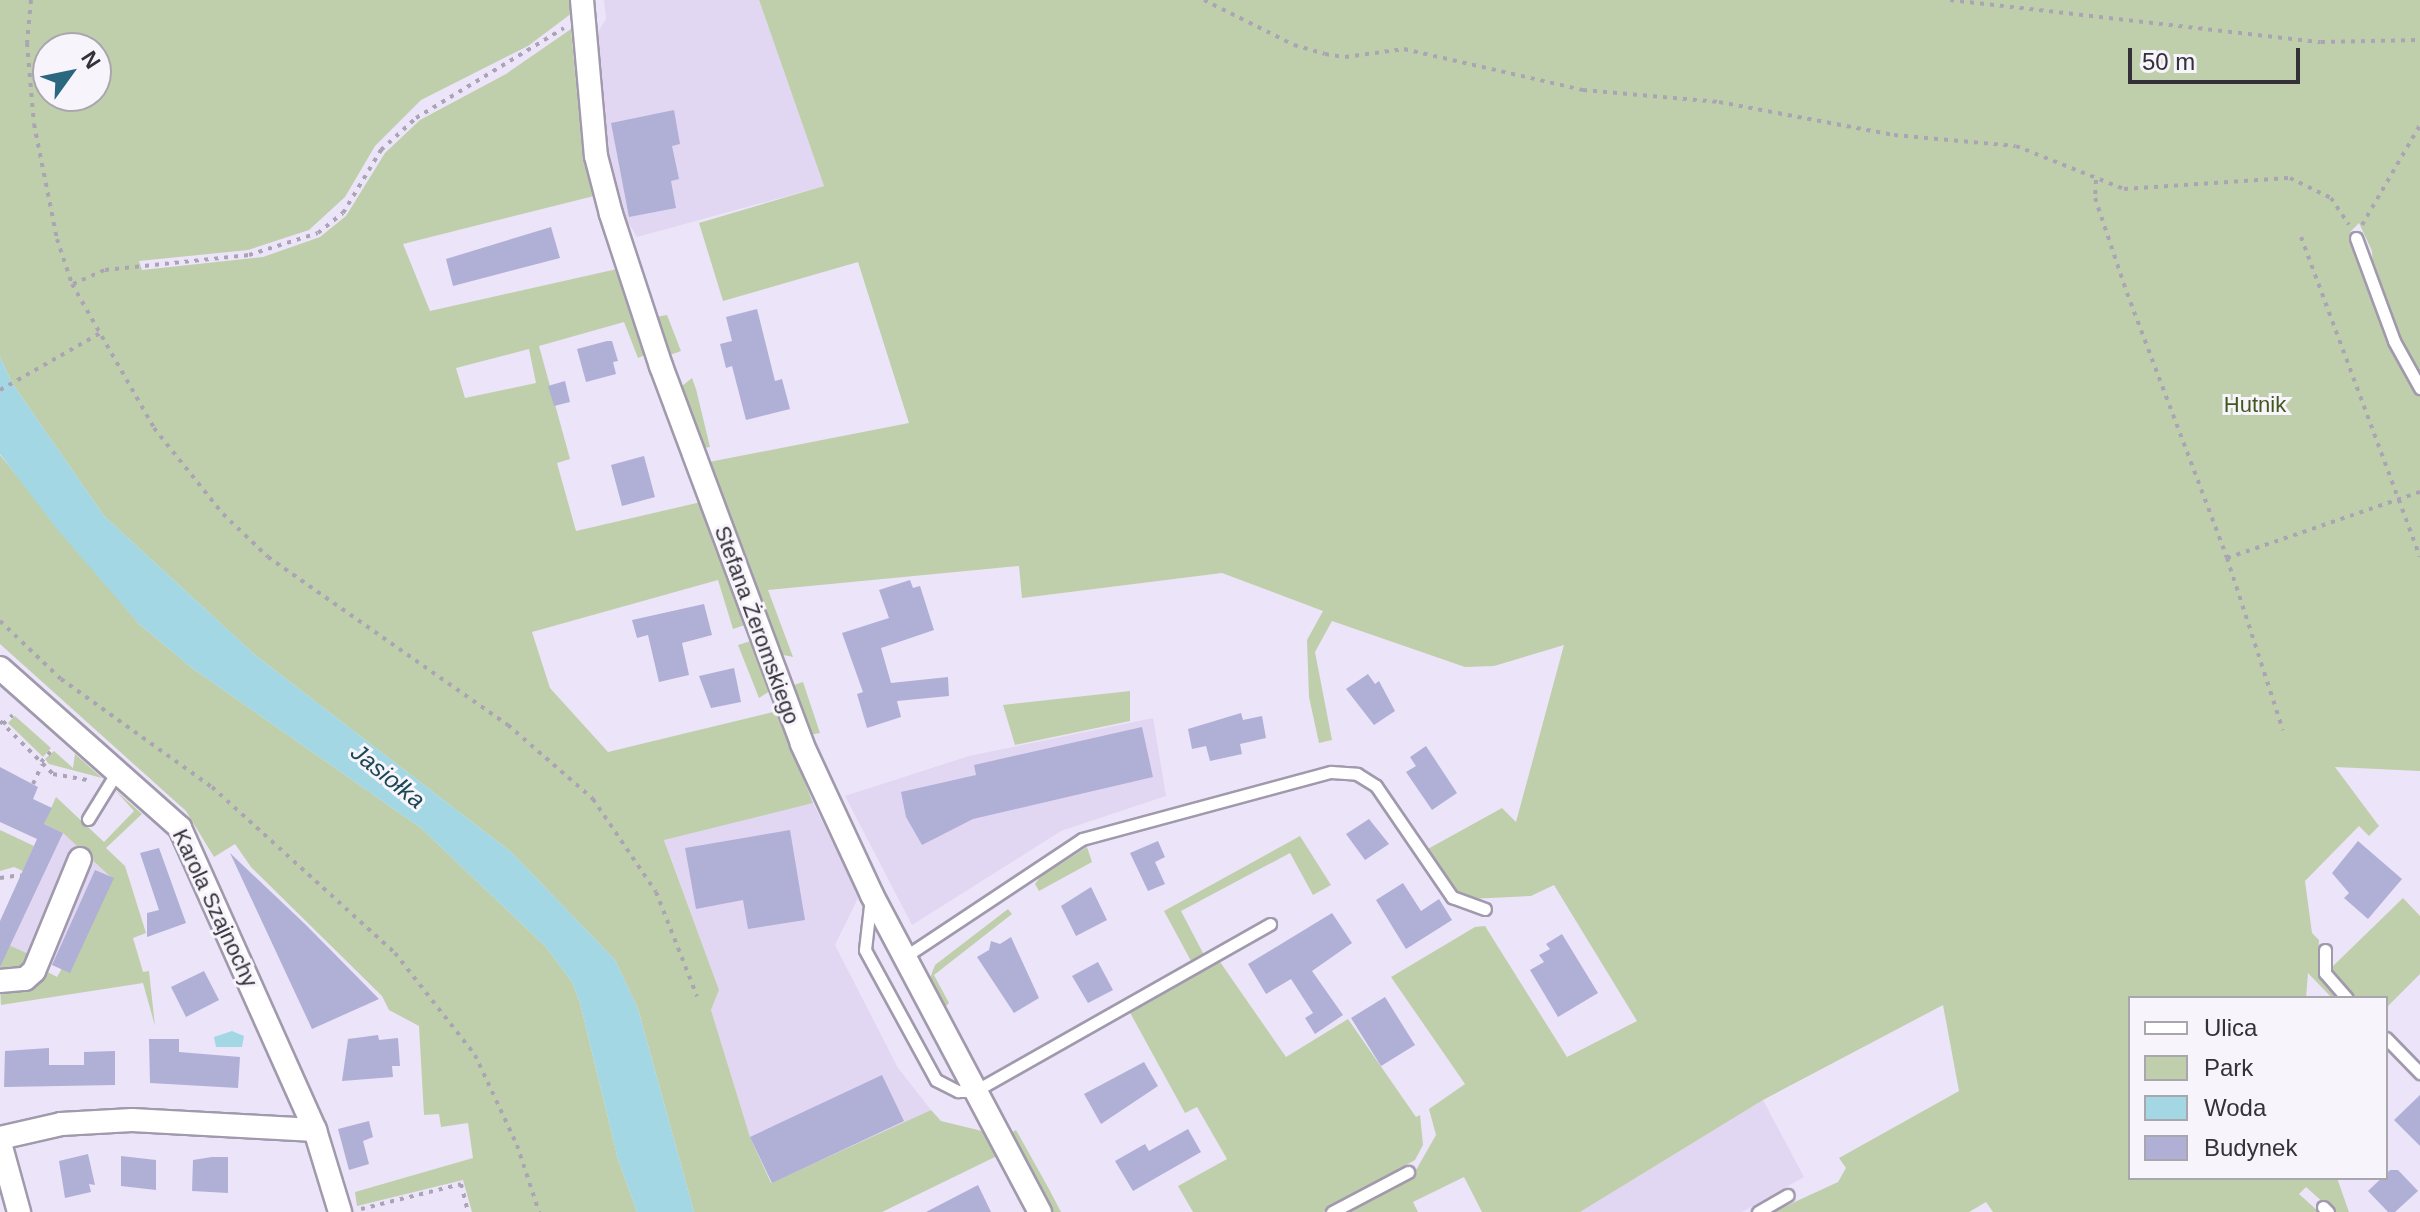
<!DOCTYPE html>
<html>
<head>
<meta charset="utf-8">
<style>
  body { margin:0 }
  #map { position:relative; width:2420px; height:1212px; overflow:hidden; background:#ece4f8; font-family:Helvetica,sans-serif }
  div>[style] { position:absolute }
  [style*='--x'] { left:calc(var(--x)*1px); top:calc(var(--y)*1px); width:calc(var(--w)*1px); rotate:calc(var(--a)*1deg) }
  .built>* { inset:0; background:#e2d7f2 }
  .green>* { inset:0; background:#c0cfab }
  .water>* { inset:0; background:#a3d7e4 }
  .building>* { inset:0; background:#b0afd6 }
  .path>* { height:4px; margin-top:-2px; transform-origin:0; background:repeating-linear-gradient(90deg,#aba4b4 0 4px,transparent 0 10px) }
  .roads { filter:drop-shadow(2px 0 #a199ac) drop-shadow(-2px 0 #a199ac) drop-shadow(0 2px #a199ac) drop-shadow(0 -2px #a199ac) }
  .lane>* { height:11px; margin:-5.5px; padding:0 5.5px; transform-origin:5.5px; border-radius:5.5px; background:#fff }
  .street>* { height:22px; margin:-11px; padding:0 11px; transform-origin:11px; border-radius:11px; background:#fff }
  span { translate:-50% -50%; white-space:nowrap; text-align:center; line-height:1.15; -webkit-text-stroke:6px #f7f4fc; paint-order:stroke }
  .park-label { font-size:22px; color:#43581f }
  .street-label { font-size:22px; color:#343139 }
  .water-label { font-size:24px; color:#1b4852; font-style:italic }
  .legend { position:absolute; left:2128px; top:996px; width:260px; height:184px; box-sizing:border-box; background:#f7f4fc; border:2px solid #a9a6ae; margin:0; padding:10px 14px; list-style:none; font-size:24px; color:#343139 }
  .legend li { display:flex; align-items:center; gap:16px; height:40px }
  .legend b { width:40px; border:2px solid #a9a6ae }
  .north { position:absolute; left:32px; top:32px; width:80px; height:80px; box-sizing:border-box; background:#f7f4fc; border:2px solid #a9a6ae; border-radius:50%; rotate:57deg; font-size:22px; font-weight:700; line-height:32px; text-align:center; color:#343139 }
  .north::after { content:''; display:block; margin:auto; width:28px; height:36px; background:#2b687f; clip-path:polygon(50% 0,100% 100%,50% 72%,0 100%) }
  .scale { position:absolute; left:2128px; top:48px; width:172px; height:36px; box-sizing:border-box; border:4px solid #343139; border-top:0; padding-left:10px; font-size:24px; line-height:28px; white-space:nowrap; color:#343139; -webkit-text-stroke:6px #f7f4fc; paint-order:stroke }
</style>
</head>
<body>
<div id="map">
  <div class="built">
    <i style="clip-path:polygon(604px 0,759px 0,824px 186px,637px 237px,621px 211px,601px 122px,597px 33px,606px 19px)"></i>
    <i style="clip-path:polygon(1153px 718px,1166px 796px,1061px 831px,912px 925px,845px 796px,969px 756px)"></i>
    <i style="clip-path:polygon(813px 803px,859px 896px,835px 945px,898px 1068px,931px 1110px,772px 1183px,750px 1137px,711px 1010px,719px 990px,664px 839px)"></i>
    <i style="clip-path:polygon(44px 824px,63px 833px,114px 878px,70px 973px,0 941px)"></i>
    <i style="clip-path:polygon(1763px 1100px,1804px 1177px,1742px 1212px,1580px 1212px)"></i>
  </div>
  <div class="green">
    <i style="clip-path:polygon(evenodd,0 0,570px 0,572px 13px,528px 46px,421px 100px,375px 146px,345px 197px,309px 230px,248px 250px,139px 261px,142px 270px,263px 257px,320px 237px,346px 216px,385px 153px,420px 120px,506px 74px,571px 29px,583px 157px,594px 196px,403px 244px,430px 311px,617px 269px,645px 355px,638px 358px,624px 322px,539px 346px,570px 459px,557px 463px,576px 531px,701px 502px,745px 625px,733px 629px,718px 580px,532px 632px,550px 688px,608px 752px,777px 711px,813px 803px,664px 840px,719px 990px,711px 1010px,750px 1137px,771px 1183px,931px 1110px,941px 1121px,982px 1131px,997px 1156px,882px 1212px,694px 1212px,638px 1009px,615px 960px,511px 852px,255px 655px,104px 516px,12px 383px,0 357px,0 0,48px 48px,96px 48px,96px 96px,48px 96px,48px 48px,0 0,529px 349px,536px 383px,465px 398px,456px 368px,529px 349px)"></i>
    <i style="clip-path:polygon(evenodd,759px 0,2420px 0,2420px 771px,2335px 767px,2379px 826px,2369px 836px,2359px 826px,2305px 881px,2312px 933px,2319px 940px,2318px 972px,2339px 998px,2332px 998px,2308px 973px,2306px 998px,2130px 998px,2130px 1178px,2337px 1178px,2349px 1212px,2334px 1212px,2306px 1187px,2299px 1194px,2319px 1212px,1993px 1212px,1986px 1202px,1969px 1212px,1773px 1212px,1838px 1182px,1846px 1168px,1839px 1158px,1959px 1091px,1943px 1005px,1763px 1100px,1580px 1212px,1482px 1212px,1464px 1177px,1413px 1202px,1418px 1212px,1342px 1212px,1416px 1170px,1436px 1135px,1429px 1109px,1465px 1084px,1391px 977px,1475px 927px,1485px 926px,1567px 1057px,1637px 1021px,1554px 885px,1531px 896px,1470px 899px,1457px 892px,1426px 850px,1502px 808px,1516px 822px,1564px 645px,1494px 666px,1465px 667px,1332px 621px,1315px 652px,1332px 740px,1319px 743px,1309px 697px,1307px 640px,1323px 611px,1222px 573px,1022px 598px,1019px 566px,768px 590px,793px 657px,779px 654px,709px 462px,909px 423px,858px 262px,723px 301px,699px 223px,824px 186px,759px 0,2359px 223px,2372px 251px,2373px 273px,2367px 281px,2350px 232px,2359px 223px)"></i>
    <i style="clip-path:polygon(667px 315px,681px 351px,670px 355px,656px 317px)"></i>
    <i style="clip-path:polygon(692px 378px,696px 389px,710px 447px,703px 448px,682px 386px)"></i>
    <i style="clip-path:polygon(0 455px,139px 624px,192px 668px,421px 828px,546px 947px,572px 982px,580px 1003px,618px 1159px,637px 1212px,472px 1212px,463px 1180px,357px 1206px,355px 1192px,473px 1158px,468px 1123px,441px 1127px,439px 1114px,424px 1115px,419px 1026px,389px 1010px,382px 996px,251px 867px,235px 844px,214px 857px,186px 811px,0 644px)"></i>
    <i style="clip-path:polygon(751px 641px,770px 691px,759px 698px,738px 645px)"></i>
    <i style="clip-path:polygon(803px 682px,820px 733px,809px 735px,791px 686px)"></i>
    <i style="clip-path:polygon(1130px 691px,1130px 721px,1015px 745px,1003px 705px)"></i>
    <i style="clip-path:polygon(15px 716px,51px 748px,43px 757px,8px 723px)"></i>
    <i style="clip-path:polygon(54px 751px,73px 768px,75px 754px,102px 778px,49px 764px,45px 759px)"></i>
    <i style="clip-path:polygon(115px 790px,142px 814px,106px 848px,125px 866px,146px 933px,133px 938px,143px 972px,149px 971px,155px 1026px,143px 983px,1px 1005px,0 985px,42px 969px,57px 977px,113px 879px,63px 833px,44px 824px,56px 797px,104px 842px,134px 811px)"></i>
    <i style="clip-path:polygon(0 830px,34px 846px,23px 871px,14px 867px,0 871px)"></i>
    <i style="clip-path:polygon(1300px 836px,1331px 885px,1313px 895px,1290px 853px,1181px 911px,1204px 955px,1191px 961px,1164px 911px)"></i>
    <i style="clip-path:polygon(1087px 847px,1092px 862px,1039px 891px,1035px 884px,1040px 877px)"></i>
    <i style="clip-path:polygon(2403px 898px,2420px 916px,2420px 974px,2386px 1008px,2386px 998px,2353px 998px,2331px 968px)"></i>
    <i style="clip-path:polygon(1008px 909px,1012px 914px,934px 975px,949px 1003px,944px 1008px,929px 981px,935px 965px)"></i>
    <i style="clip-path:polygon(0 941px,31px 955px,30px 968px,0 974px)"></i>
    <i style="clip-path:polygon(1218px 959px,1286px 1057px,1348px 1019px,1416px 1117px,1420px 1115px,1423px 1145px,1415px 1160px,1323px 1212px,1193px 1212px,1178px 1186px,1227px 1159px,1197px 1107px,1185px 1113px,1128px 1009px)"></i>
    <i style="clip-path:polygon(1016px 1130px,1049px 1189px,1061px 1212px,1050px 1212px,1009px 1134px)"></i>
  </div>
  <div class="water">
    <i style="clip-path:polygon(0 357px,12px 383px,104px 516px,255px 655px,511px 852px,615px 960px,638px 1009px,694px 1212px,637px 1212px,618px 1159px,580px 1003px,572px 982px,546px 947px,421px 828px,192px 668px,139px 624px,57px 529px,0 454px)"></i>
    <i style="clip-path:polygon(232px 1031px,244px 1036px,242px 1047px,216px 1047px,214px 1037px)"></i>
  </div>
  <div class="building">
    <i style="clip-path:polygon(674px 110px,680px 144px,672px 146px,679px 179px,671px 181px,676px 208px,629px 217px,611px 123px)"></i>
    <i style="clip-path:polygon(551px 227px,560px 258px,453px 286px,446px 259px)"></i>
    <i style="clip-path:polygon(757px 309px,775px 381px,782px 379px,790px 409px,746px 420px,732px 366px,726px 368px,720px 344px,732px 341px,726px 317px)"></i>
    <i style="clip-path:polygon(607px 341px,612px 341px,618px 361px,613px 362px,616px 374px,586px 382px,577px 349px)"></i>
    <i style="clip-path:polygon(565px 381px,570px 402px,554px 406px,548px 386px)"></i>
    <i style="clip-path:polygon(644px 456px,655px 497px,622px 506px,611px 465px)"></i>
    <i style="clip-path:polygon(910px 580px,913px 588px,920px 586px,934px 630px,881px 648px,891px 683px,948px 677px,949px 696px,897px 701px,901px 717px,867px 728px,857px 694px,863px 692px,842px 633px,889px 618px,879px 590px)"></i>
    <i style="clip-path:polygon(704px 604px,712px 635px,682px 643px,689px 675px,659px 682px,648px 635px,637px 638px,632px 620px)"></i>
    <i style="clip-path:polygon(734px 668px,741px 702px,711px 708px,699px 676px)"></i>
    <i style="clip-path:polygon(1368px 674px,1375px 684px,1379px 681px,1395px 711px,1374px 725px,1346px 689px)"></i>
    <i style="clip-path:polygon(1241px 713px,1243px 720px,1262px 716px,1266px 738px,1240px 744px,1242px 754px,1210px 761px,1206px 746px,1192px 749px,1188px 729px)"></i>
    <i style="clip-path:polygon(1142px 727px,1153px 777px,973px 819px,922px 845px,906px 817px,901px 792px,976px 775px,974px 765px)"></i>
    <i style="clip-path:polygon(1426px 746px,1457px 793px,1432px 810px,1406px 772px,1416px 766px,1410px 757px)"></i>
    <i style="clip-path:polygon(0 767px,38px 787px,33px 799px,52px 808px,44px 824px,63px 833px,0 967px,0 921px,37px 839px,0 822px)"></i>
    <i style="clip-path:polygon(1369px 819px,1389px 844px,1365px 860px,1346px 834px)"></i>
    <i style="clip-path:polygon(790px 830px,805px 920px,748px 929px,743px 900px,696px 909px,685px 848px)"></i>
    <i style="clip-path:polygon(1158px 841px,1165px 857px,1155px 862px,1165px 884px,1148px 891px,1130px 853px)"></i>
    <i style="clip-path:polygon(2358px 841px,2402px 879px,2368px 919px,2344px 898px,2349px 893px,2332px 873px)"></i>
    <i style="clip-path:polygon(159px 848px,186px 923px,147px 937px,147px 913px,159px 910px,140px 853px)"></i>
    <i style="clip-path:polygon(230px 853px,306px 925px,379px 999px,312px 1029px)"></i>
    <i style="clip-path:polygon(95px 870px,114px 878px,70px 973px,52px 965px)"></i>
    <i style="clip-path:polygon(1403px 883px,1421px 911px,1439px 899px,1452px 920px,1406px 949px,1376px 900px)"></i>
    <i style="clip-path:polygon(1091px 887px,1107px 920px,1076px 936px,1061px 906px)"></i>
    <i style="clip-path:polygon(1332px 913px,1352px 943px,1312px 971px,1343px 1015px,1315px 1034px,1305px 1018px,1313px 1013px,1291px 979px,1266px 994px,1248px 964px)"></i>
    <i style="clip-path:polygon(1562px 934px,1598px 993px,1558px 1017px,1530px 970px,1544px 962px,1539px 955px,1550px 949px,1546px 944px)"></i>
    <i style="clip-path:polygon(1011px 937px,1039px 998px,1014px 1013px,977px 957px,989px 950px,991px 941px,1000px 944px)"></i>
    <i style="clip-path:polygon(1098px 962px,1113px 990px,1088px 1003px,1072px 976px)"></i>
    <i style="clip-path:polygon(204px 971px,219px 1000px,186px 1017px,171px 987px)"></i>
    <i style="clip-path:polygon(1385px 997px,1415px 1045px,1381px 1066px,1351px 1018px)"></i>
    <i style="clip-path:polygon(378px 1035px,379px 1040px,398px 1038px,400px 1066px,392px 1066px,393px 1077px,342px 1081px,348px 1039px)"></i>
    <i style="clip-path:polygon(149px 1039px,179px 1039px,179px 1052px,240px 1057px,238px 1088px,150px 1083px)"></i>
    <i style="clip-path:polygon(49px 1048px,49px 1065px,84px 1065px,84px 1052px,115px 1051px,115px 1085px,4px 1087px,5px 1051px)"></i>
    <i style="clip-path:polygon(1144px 1062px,1158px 1086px,1101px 1124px,1084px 1094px)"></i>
    <i style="clip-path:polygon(882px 1075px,904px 1121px,772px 1183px,750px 1137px)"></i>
    <i style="clip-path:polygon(2420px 1095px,2420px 1146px,2394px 1120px)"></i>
    <i style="clip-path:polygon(369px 1121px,373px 1137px,363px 1141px,369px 1164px,349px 1170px,338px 1129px)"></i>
    <i style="clip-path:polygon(1188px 1129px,1201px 1152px,1133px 1191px,1115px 1161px,1145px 1144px,1149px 1151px)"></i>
    <i style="clip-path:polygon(88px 1154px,95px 1185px,89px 1184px,91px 1192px,65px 1198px,59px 1161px)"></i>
    <i style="clip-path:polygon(121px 1156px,156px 1160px,156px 1190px,121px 1186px)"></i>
    <i style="clip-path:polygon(212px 1157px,228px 1157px,228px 1193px,192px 1191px,193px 1160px)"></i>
    <i style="clip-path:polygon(2390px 1170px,2398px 1170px,2418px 1191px,2395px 1212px,2388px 1212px,2368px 1191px)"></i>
    <i style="clip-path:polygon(978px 1185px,991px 1212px,926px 1212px)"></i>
  </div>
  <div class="path">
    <i style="--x:31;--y:0;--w:43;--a:95.3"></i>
    <i style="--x:27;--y:43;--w:81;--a:85.1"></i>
    <i style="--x:34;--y:124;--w:117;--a:78.7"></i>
    <i style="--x:57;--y:239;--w:47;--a:71.6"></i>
    <i style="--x:72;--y:284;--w:166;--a:60.3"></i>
    <i style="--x:154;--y:428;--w:110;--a:51.3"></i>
    <i style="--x:223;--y:514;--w:62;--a:43.7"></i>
    <i style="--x:268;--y:557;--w:293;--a:35"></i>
    <i style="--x:508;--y:725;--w:113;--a:41"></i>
    <i style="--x:593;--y:799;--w:112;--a:55.9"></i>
    <i style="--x:656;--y:892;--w:112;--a:68.5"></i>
    <i style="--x:1204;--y:0;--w:101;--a:26.6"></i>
    <i style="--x:1294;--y:45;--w:32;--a:16"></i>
    <i style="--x:1325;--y:54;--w:20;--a:9"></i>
    <i style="--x:1345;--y:57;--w:60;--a:-7.7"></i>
    <i style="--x:1404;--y:49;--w:184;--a:12.9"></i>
    <i style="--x:1583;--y:90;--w:137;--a:5"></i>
    <i style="--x:1719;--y:102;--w:178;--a:10.7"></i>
    <i style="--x:1894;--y:135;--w:122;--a:5.2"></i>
    <i style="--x:2016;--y:146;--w:116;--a:21.7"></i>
    <i style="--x:2124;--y:189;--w:166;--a:-3.8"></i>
    <i style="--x:2290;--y:178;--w:46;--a:26"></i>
    <i style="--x:2331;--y:198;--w:32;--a:56"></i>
    <i style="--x:1950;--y:0;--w:373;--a:6.5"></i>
    <i style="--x:2321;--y:42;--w:99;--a:-1.2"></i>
    <i style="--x:2096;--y:180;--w:18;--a:93"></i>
    <i style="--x:2095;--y:198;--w:100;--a:71.4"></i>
    <i style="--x:2127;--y:293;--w:283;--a:69.3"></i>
    <i style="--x:2227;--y:558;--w:204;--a:-18.9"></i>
    <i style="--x:2362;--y:225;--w:116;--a:-59.9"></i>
    <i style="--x:2301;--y:237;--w:341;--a:69.6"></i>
    <i style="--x:73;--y:284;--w:35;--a:-24"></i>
    <i style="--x:105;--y:270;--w:145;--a:-5.9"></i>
    <i style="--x:249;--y:255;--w:72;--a:-17.7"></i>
    <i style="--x:318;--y:233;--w:32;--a:-39"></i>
    <i style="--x:343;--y:213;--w:74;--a:-58.9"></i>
    <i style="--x:381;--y:150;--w:47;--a:-42.4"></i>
    <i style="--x:416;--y:118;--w:173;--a:-31.3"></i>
    <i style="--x:0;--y:390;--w:117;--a:-29.6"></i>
    <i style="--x:2227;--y:558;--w:181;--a:72"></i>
    <i style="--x:0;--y:621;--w:84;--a:43.6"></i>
    <i style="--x:61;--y:679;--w:186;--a:35.6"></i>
    <i style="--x:212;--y:787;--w:247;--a:42.2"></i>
    <i style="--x:395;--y:953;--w:130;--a:51.9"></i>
    <i style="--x:475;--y:1055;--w:99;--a:65"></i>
    <i style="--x:517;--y:1145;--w:71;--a:71.8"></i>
    <i style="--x:0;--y:721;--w:75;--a:45"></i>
    <i style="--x:53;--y:774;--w:39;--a:10"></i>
    <i style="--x:3;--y:724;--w:13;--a:-42"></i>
    <i style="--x:41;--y:762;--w:18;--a:-47"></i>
    <i style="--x:33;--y:784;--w:21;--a:-65"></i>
    <i style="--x:0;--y:878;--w:21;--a:-8"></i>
    <i style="--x:361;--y:1209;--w:103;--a:-14"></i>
    <i style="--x:461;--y:1184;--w:29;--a:76"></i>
  </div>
  <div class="roads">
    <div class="lane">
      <i style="--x:2356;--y:238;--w:110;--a:69.7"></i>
      <i style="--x:2394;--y:341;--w:54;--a:61"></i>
      <i style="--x:88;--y:819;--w:55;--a:-58.3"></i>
      <i style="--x:871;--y:897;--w:53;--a:96.5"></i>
      <i style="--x:865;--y:950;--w:148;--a:61.4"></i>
      <i style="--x:936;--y:1080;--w:25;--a:27"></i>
      <i style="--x:958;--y:1091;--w:17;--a:0"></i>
      <i style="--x:975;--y:1091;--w:339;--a:-29.5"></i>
      <i style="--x:2325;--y:950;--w:23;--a:90"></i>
      <i style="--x:2325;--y:973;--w:33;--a:49"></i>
      <i style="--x:906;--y:956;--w:211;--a:-33.6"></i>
      <i style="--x:1082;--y:839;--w:258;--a:-15.1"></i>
      <i style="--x:1331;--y:772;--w:26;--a:4"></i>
      <i style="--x:1357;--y:774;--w:22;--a:32"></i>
      <i style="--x:1376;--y:786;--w:135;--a:55.6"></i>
      <i style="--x:1452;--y:897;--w:35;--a:20"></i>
      <i style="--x:2386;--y:1038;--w:49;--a:45.8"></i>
      <i style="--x:2323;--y:1207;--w:7;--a:45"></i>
      <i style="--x:1332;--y:1212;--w:86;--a:-27.8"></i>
      <i style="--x:1758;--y:1212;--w:34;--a:-30"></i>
    </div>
    <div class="street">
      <i style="--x:582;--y:0;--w:157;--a:84.9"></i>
      <i style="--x:596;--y:156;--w:60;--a:75.5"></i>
      <i style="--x:611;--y:214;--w:160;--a:71.8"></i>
      <i style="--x:661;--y:366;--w:403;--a:69.5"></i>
      <i style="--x:802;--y:744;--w:166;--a:65.1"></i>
      <i style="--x:872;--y:895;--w:359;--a:62.1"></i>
      <i style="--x:0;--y:668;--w:241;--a:41.6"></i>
      <i style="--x:180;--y:828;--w:331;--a:65.9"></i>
      <i style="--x:315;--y:1130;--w:86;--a:73"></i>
      <i style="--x:0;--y:981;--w:25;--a:-5"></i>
      <i style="--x:25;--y:979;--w:12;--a:-42"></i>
      <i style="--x:34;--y:971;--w:121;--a:-67.7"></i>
      <i style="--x:0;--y:1138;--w:63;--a:-12.9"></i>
      <i style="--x:61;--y:1124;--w:71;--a:-3.2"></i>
      <i style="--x:132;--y:1120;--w:183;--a:3.1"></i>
      <i style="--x:0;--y:1143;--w:72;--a:74.6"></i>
    </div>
  </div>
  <div class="park-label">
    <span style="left:2255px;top:405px">Hutnik</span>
  </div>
  <div class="street-label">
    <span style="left:757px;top:625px;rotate:70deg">Stefana Żeromskiego</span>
    <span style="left:215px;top:908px;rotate:65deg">Karola Szajnochy</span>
  </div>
  <div class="water-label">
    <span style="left:388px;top:776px;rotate:39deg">Jasiołka</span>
  </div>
  <ul class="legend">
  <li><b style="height:10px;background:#fff"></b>Ulica</li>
  <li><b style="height:22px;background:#c0cfab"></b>Park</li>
  <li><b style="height:22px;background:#a3d7e4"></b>Woda</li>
  <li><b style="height:22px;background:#b0afd6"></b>Budynek</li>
  </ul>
  <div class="north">N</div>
  <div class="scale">50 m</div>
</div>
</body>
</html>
